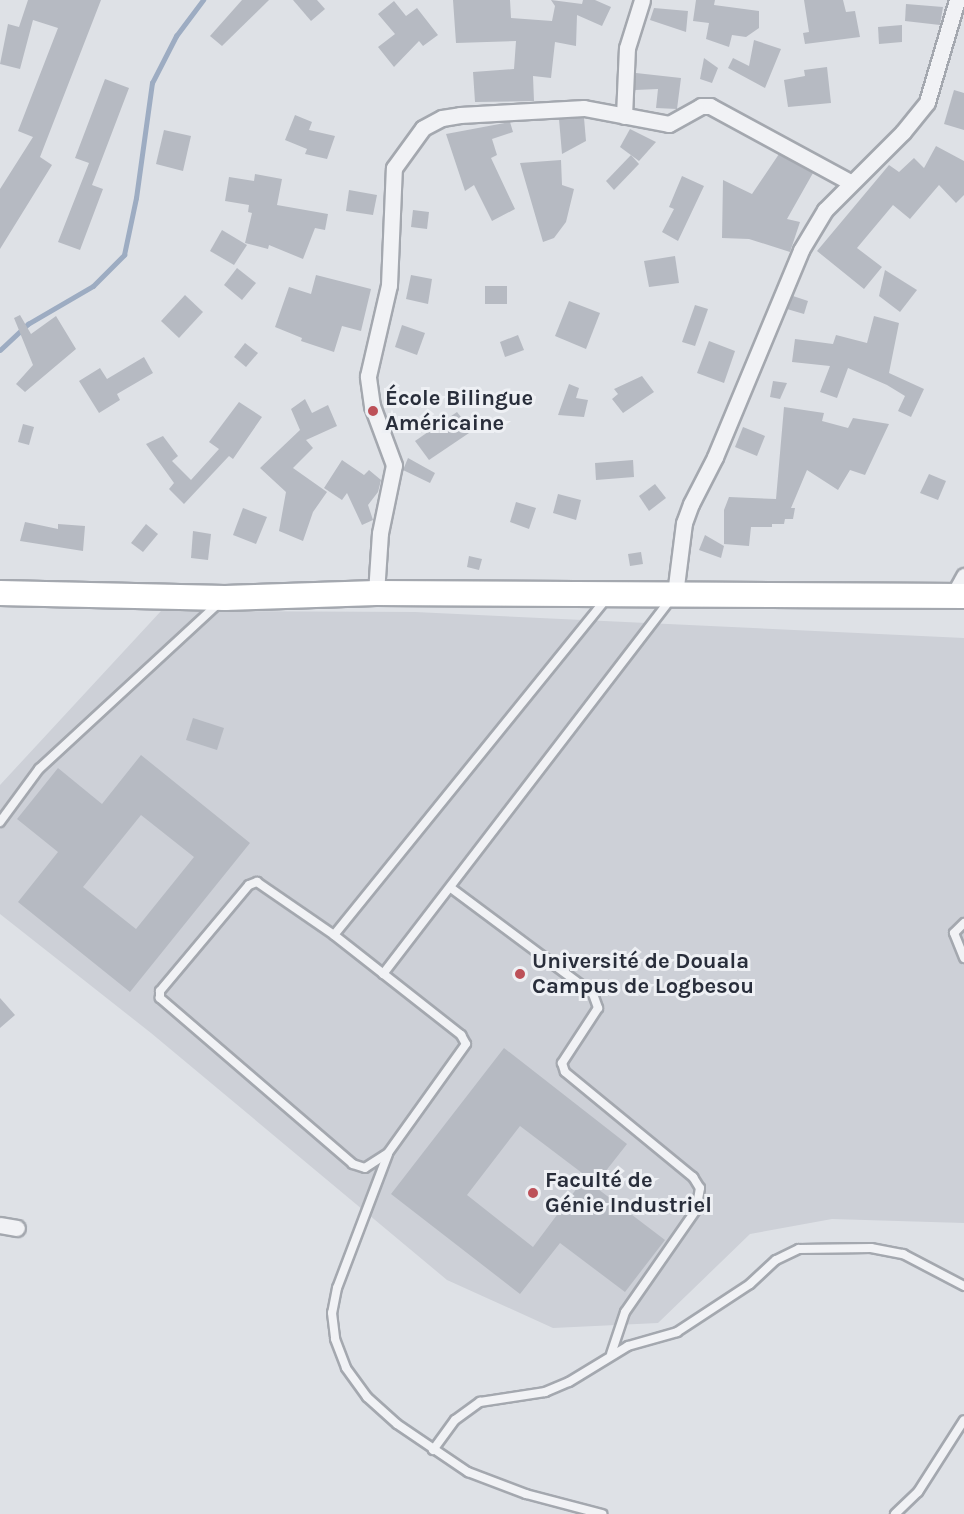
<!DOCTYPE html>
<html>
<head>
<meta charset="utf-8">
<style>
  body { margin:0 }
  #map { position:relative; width:964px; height:1514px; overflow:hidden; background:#dee1e6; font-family:Karla,sans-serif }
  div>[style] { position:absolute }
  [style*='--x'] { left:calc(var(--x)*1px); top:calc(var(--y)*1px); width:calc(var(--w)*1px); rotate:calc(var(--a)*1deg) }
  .built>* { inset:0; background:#cdd0d7 }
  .stream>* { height:4.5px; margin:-2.25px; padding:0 2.25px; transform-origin:2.25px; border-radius:2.25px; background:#9dacc2 }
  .building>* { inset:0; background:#b6bac2 }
  .roads { filter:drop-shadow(2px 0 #a4a8af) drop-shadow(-2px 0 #a4a8af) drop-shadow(0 2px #a4a8af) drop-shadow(0 -2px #a4a8af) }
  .lane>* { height:8px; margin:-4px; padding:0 4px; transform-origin:4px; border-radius:4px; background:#f1f2f5 }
  .street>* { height:15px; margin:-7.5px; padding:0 7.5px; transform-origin:7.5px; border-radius:7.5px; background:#f1f2f5 }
  .primary>* { height:24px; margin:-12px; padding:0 12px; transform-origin:12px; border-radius:12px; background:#fff }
  .dots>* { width:16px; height:16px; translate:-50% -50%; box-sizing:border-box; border:3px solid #eef0f4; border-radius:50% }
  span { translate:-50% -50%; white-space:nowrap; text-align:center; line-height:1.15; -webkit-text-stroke:6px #eef0f4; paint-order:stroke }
  .poi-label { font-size:22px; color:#292e3b; font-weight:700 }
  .left { translate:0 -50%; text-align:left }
</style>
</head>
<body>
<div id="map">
  <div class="built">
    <i style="clip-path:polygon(161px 611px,415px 612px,964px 638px,964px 1223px,832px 1219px,750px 1234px,658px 1323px,553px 1328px,447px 1280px,151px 1033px,0 914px,0 785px)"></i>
  </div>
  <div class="stream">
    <i style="--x:0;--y:350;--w:38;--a:-43"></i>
    <i style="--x:28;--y:324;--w:75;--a:-30.3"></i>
    <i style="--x:93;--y:286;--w:44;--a:-45"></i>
    <i style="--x:124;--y:255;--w:58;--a:-78.1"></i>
    <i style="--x:136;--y:198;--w:116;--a:-82.1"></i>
    <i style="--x:152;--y:83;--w:53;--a:-62.9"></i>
    <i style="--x:176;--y:36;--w:45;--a:-53.1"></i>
  </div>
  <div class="building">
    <i style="clip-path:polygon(28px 0,101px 0,40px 157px,52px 165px,0 249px,0 189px,33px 137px,18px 131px,58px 28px,33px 20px,20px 69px,0 64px,8px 24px,19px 27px)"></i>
    <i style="clip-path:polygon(242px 0,269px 0,222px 46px,210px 36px)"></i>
    <i style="clip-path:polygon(293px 0,317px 0,325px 9px,311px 21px)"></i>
    <i style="clip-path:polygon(453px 0,510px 0,511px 18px,552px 21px,555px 6px,551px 0,582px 4px,583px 0,595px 0,611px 7px,602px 26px,577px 15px,576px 46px,555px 42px,551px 78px,533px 76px,534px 101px,475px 102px,473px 72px,514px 69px,516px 41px,456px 43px)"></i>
    <i style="clip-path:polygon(696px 0,715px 0,714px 5px,759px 11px,759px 28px,746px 37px,732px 35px,729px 47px,706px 39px,709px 23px,693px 21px)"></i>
    <i style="clip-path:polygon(804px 0,843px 0,846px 12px,855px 11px,860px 37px,805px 44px,803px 33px,809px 32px)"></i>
    <i style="clip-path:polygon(394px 1px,406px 16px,417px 8px,438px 35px,423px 46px,419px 41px,394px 67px,378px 47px,395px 34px,378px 14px)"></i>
    <i style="clip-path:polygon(906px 4px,943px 7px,940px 25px,905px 21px)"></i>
    <i style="clip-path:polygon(654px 8px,688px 11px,686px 32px,650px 20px)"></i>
    <i style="clip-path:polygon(902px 25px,902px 42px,879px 44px,878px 27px)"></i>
    <i style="clip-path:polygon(754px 40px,781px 49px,765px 88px,728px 68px,733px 58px,749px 66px)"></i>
    <i style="clip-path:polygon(704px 58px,718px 68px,712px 83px,700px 79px)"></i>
    <i style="clip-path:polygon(827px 67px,831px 103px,788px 107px,784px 80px,805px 76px,804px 70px)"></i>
    <i style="clip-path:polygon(636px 73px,681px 78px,677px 109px,656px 108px,658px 89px,635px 90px)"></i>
    <i style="clip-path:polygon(105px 79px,129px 88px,92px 185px,103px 189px,80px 250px,58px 242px,89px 163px,75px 158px)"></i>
    <i style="clip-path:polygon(954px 90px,964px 93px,964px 130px,944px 124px)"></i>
    <i style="clip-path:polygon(295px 115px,312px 122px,309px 130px,335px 136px,327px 159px,305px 154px,307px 149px,285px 140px)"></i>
    <i style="clip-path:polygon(584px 118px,586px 141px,562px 154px,559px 119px)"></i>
    <i style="clip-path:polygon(510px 122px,513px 132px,492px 139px,497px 155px,491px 158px,515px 209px,492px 221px,474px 185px,465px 191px,446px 134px)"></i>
    <i style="clip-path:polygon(630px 129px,656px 142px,639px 161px,620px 147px)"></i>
    <i style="clip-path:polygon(164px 130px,191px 136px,183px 171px,156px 164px)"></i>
    <i style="clip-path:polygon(936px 146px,964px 161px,964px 195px,956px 203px,939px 185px,910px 219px,893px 205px,857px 248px,882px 267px,864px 289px,817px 251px,889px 165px,899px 172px,914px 158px,924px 168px)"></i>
    <i style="clip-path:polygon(779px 154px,813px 173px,787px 219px,800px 222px,790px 252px,749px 239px,722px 238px,723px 180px,752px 194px)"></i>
    <i style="clip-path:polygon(631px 155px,639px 164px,614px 190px,606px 181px)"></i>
    <i style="clip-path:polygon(561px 160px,562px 185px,574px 189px,566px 222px,554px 238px,543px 242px,520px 163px)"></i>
    <i style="clip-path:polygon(255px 174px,282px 179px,277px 205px,328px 214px,325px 230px,315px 228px,303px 259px,269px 245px,268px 249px,245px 243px,252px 213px,248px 212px,249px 205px,225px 201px,229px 177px,254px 181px)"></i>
    <i style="clip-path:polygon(682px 176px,704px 186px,678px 241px,662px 232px,674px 209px,669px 207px)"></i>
    <i style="clip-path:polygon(349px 190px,377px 195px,373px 215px,346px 211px)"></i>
    <i style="clip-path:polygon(413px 210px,429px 212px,427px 229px,411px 227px)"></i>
    <i style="clip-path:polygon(222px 230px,247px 245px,234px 265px,210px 251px)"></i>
    <i style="clip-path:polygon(675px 256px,679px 283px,649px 287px,644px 261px)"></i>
    <i style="clip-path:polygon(237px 268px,256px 283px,242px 300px,224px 285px)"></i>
    <i style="clip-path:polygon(885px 270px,917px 290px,900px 312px,879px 296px)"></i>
    <i style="clip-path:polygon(316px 275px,371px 289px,361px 331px,342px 326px,334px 352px,301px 341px,302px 338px,275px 327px,289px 287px,311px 294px)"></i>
    <i style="clip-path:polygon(411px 275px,432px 279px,428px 304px,406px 299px)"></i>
    <i style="clip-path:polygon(485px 286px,507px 286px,507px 304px,485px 304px)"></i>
    <i style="clip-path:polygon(185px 295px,203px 312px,179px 338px,161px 321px)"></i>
    <i style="clip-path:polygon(793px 296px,808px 301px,804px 314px,787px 309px)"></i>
    <i style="clip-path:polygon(569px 301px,600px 313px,586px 349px,555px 336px)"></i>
    <i style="clip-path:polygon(695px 305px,708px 309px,695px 346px,682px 342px)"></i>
    <i style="clip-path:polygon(20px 315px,31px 334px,56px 316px,76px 349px,25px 392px,16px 384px,33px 365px,14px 318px)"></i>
    <i style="clip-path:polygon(874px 316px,899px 323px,889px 373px,924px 389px,911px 417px,898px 411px,905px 396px,887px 385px,848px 368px,837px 398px,820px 392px,830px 366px,792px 362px,795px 339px,833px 344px,836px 335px,867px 343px)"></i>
    <i style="clip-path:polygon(402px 325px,425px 333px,417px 355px,395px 347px)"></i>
    <i style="clip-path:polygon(518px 335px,524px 350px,505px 357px,500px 342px)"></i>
    <i style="clip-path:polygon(709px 341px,735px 351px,724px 383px,697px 373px)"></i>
    <i style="clip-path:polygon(245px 343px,258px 353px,246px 367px,234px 357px)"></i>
    <i style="clip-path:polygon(144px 357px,153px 373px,117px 394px,120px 400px,99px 413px,79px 381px,100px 368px,107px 379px)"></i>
    <i style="clip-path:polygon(642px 376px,654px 392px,623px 413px,612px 399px,618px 394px,614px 389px)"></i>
    <i style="clip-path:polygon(773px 381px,787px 383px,780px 399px,770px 397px)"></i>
    <i style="clip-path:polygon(569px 384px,579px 388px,576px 398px,588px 400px,584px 417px,558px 415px)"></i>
    <i style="clip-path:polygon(305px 399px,312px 413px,328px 405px,337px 426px,306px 440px,313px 448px,293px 468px,327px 492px,313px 512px,303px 541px,279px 531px,286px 492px,260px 468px,300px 430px,291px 409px)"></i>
    <i style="clip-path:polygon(239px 402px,262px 417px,233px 459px,229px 456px,184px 504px,169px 489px,174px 483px,146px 444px,163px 436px,178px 456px,172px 461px,191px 480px,219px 449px,209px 442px)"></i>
    <i style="clip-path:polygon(784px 407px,824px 413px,822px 421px,848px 428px,853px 418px,889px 424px,865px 475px,850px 470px,838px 490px,807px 470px,791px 508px,795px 508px,793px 519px,785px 519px,784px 524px,772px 524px,772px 527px,751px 527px,749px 546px,724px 544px,724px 510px,729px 497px,776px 499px)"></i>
    <i style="clip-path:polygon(457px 412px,472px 431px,429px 460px,415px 441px)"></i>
    <i style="clip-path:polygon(23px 424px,34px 427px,29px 445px,18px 442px)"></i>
    <i style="clip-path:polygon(743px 427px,765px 436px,757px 456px,735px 447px)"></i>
    <i style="clip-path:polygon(408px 458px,435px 473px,430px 483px,403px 470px)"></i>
    <i style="clip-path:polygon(342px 460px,364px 475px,369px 470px,381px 480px,378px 492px,368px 505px,373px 520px,362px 525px,347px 493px,342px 500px,324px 488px)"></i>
    <i style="clip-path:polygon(633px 460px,634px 477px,596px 480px,595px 463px)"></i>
    <i style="clip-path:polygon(929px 474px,946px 481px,938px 500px,920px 493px)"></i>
    <i style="clip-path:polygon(655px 484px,666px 498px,649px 511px,639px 496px)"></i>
    <i style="clip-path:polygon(558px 494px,581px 500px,576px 520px,553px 513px)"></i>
    <i style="clip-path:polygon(516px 502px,536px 508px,529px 529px,510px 522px)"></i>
    <i style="clip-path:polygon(243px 508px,267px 517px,256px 544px,233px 535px)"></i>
    <i style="clip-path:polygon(25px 522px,58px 529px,58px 524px,85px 526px,83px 551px,20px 541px)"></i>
    <i style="clip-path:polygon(146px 524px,158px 534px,143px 552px,131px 543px)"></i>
    <i style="clip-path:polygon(193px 531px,211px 534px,208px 560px,191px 558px)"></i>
    <i style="clip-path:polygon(705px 535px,724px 546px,721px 558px,699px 550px)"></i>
    <i style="clip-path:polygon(641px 552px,643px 564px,630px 566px,628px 554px)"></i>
    <i style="clip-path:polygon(469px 556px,482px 559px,479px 570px,467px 567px)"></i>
    <i style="clip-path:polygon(193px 718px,224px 728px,217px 750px,186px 740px)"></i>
    <i style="clip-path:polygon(evenodd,141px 755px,250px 843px,130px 992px,18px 902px,58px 852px,17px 819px,58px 768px,102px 804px,141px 755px,141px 815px,194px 857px,136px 929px,83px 887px,141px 815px)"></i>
    <i style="clip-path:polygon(0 998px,15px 1015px,0 1028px)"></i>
    <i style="clip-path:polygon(evenodd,504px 1048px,627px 1144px,594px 1186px,665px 1240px,625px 1292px,560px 1243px,520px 1294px,391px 1194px,504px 1048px,520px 1126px,586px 1176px,533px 1247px,467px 1195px,520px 1126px)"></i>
  </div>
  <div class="roads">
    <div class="lane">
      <i style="--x:0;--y:822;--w:66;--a:-53.7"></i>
      <i style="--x:39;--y:769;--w:245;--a:-42.7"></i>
      <i style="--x:257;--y:882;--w:93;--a:34.5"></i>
      <i style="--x:334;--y:935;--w:162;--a:38.2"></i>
      <i style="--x:461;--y:1035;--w:10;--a:61"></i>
      <i style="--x:466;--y:1044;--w:134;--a:125.6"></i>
      <i style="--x:388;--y:1153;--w:27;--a:147"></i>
      <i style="--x:365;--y:1168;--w:13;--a:-162"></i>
      <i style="--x:353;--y:1164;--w:255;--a:-139.3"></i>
      <i style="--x:160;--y:998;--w:7;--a:-90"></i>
      <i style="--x:160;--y:991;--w:138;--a:-50"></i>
      <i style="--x:249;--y:885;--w:9;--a:-21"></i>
      <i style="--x:451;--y:888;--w:177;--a:36.7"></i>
      <i style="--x:593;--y:994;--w:15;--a:70"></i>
      <i style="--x:598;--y:1008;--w:66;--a:123.2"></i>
      <i style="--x:562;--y:1063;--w:9;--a:72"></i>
      <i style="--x:565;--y:1072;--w:166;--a:39.4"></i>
      <i style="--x:693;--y:1177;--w:13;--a:58"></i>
      <i style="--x:700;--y:1188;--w:22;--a:100"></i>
      <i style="--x:696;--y:1210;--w:124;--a:124.8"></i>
      <i style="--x:625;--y:1312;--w:44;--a:108.4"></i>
      <i style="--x:964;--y:923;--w:14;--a:135"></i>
      <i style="--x:954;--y:933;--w:27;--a:68"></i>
      <i style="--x:334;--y:935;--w:432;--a:-51"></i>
      <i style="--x:383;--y:974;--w:473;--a:-52.5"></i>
      <i style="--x:388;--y:1154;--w:143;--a:110.8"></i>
      <i style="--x:337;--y:1288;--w:25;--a:101"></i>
      <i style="--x:332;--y:1313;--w:26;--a:83"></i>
      <i style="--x:335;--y:1339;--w:31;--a:69"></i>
      <i style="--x:346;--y:1368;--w:36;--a:54"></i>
      <i style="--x:367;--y:1397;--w:40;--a:42"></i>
      <i style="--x:397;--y:1424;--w:86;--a:34.1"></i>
      <i style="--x:468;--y:1472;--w:62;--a:20.8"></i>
      <i style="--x:526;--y:1494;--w:79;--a:14.7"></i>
      <i style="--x:433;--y:1450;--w:37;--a:-54"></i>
      <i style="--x:455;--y:1420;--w:31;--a:-36"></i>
      <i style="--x:480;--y:1402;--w:66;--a:-8.7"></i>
      <i style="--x:545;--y:1392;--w:26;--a:-23"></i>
      <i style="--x:569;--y:1382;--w:69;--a:-31.4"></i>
      <i style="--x:628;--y:1346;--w:51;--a:-15.9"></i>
      <i style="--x:677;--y:1332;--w:87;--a:-33.3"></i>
      <i style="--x:750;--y:1284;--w:35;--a:-43"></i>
      <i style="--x:776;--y:1260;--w:25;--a:-26"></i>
      <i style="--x:799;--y:1249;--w:72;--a:-0.8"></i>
      <i style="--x:871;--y:1248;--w:33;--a:11"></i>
      <i style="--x:903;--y:1254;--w:69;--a:27.7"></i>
      <i style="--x:895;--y:1514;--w:32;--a:-44"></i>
      <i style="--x:918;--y:1492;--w:85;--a:-57.4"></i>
    </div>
    <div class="street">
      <i style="--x:624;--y:116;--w:68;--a:-87.5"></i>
      <i style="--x:627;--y:48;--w:50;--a:-72.6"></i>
      <i style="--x:376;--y:593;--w:60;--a:-86.2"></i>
      <i style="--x:380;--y:533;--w:69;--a:-78.4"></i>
      <i style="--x:394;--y:465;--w:63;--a:-110.4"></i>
      <i style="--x:372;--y:406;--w:30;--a:-98"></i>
      <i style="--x:368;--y:376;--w:93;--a:-77"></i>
      <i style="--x:389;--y:285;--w:117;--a:-87.6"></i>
      <i style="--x:394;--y:168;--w:49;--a:-54.1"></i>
      <i style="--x:423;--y:128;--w:21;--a:-28"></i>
      <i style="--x:442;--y:118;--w:18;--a:-9"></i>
      <i style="--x:460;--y:115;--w:124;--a:-3.2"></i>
      <i style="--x:584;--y:108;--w:86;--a:10.7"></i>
      <i style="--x:669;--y:124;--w:37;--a:-29"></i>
      <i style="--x:701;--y:106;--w:9;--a:0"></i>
      <i style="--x:710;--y:106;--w:159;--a:28.5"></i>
      <i style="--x:675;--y:594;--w:72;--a:-82.8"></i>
      <i style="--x:684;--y:523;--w:20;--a:-70"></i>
      <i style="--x:691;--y:504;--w:53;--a:-62.9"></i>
      <i style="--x:715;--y:457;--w:224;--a:-67.4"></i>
      <i style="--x:801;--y:250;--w:47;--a:-59"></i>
      <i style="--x:825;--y:210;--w:110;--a:-45"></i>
      <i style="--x:903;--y:132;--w:38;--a:-51"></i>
      <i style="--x:927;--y:102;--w:106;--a:-73.6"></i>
      <i style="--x:953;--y:596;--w:23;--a:-61"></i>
      <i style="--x:0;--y:1225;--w:17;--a:10"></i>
    </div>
    <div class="primary">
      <i style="--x:0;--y:593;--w:225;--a:1.3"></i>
      <i style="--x:225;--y:598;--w:151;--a:-1.9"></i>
      <i style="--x:376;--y:593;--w:588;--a:0.29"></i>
    </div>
  </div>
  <div class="dots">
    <i style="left:373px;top:411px;background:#bd5159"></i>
    <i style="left:520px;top:974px;background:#bd5159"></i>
    <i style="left:533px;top:1193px;background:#bd5159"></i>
  </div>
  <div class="poi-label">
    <span class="left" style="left:385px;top:411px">École Bilingue<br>Américaine</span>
    <span class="left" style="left:532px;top:974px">Université de Douala<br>Campus de Logbesou</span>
    <span class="left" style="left:545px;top:1193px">Faculté de<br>Génie Industriel</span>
  </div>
</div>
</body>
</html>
